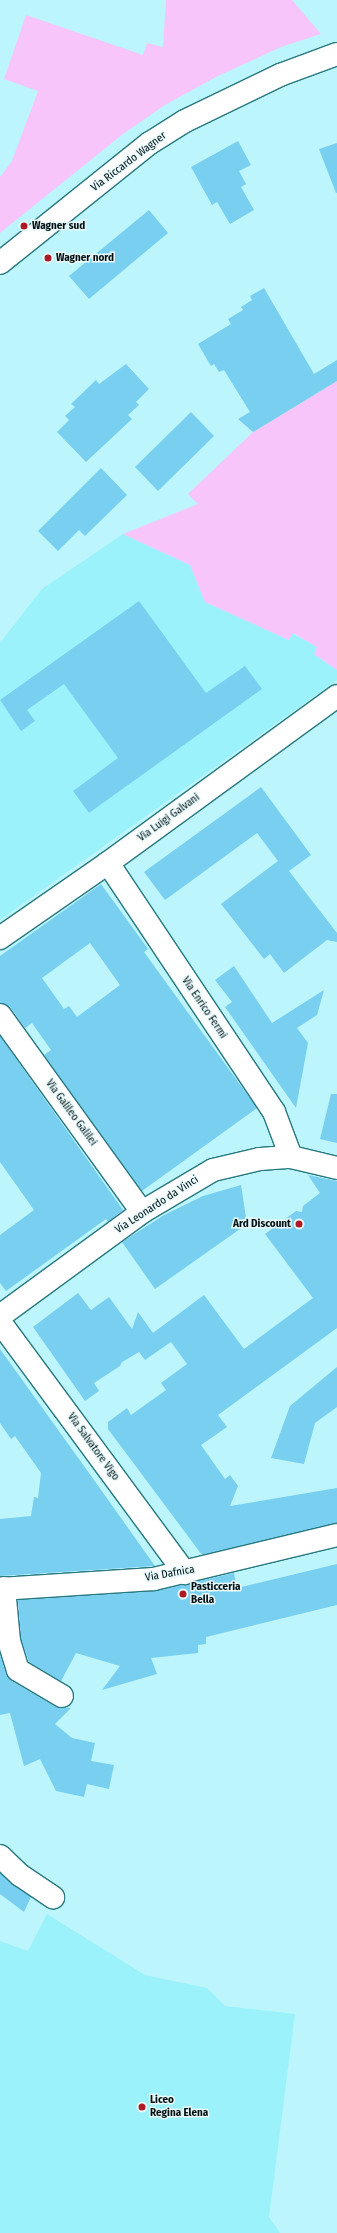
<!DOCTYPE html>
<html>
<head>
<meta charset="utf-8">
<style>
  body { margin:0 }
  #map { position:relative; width:337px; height:2233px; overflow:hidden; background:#bcf5fb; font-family:"Fira Sans Condensed",sans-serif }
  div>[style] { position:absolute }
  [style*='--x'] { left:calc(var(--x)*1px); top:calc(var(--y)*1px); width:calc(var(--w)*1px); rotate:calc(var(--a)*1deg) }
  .built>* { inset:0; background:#9bf2fb }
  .green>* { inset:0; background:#f8c5fb }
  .building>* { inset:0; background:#79cff0 }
  .roads { filter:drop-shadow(1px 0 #287880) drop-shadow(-1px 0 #287880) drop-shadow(0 1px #287880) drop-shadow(0 -1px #287880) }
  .minor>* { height:22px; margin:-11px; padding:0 11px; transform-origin:11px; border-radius:11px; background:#fff }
  .dots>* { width:11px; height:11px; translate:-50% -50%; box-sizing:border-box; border:2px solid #e8fafc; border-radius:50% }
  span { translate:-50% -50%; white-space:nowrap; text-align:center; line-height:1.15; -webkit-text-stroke:3px #e8fafc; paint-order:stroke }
  .street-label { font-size:11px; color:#000f11 }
  .poi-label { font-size:11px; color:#000f11; font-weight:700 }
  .left { translate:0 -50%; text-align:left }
  .right { translate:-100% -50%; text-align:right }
</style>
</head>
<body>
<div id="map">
  <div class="built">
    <i style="clip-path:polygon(123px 534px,190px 565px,205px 602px,289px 640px,292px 633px,317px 647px,314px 654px,337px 670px,337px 680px,0 920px,0 643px,42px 589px)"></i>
    <i style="clip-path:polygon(47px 1914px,145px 1975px,207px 1988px,225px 2006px,295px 2014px,269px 2217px,280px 2233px,0 2233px,0 1941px,28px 1951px)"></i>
  </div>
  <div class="green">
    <i style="clip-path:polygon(166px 0,292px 0,321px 34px,281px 47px,216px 77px,165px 105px,123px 134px,0 233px,0 177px,12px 161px,38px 91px,4px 79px,26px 15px,143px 55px,147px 43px,163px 47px)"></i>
    <i style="clip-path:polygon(337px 381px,337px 670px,314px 654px,317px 647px,293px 633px,289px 640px,205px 602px,190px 565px,123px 534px,198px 504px,188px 494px,253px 432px)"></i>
  </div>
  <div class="building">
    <i style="clip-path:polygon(238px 141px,251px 165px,239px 171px,246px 184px,241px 187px,254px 210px,230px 224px,217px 202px,212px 205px,191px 167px)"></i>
    <i style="clip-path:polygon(337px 143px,337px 193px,336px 193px,319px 149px)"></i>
    <i style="clip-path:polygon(149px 210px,168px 233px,89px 299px,69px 276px)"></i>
    <i style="clip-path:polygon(264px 288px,314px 374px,337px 360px,337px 381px,253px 432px,238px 419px,250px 412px,224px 370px,219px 372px,214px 364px,211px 366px,198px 344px,231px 324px,228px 319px,243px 310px,241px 307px,252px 300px,250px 296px)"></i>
    <i style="clip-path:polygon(126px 364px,149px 389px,136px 402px,139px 405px,128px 415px,132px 419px,86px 462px,57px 432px,69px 420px,65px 416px,75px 407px,71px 404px,96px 380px,99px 384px)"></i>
    <i style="clip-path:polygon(191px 412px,214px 436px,158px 491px,135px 467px)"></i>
    <i style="clip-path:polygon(101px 468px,127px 495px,85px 536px,79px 530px,58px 551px,38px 531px)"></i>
    <i style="clip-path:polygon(139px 601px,206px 693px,245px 666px,262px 689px,89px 813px,73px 791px,118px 758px,64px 684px,27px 710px,35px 721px,21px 731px,0 700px)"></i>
    <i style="clip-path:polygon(261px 787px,311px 855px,289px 871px,337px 933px,337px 942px,327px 940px,284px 973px,270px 954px,264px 959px,221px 904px,278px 861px,257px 833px,165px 900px,144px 872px)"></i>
    <i style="clip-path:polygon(evenodd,101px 884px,148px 949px,144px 952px,257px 1108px,142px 1191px,44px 1055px,51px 1050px,32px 1023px,25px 1028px,10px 1007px,0 1003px,0 956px,101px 884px,90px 943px,120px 985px,77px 1017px,69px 1006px,64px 1009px,42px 978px,90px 943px)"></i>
    <i style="clip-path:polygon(234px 966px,272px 1023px,324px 990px,317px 1015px,297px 1028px,308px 1043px,296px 1108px,225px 1007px,232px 1002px,215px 980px)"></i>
    <i style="clip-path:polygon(0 1036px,123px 1210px,108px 1222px,106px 1219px,6px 1291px,0 1283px,0 1235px,34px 1210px,0 1162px)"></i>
    <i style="clip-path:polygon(331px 1094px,337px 1094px,337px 1143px,320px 1139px)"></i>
    <i style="clip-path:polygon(308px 1175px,337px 1181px,337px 1328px,218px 1415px,227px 1427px,201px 1445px,225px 1479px,230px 1475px,238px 1486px,230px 1506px,337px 1488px,337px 1523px,202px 1555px,108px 1429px,108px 1422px,127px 1408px,131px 1415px,166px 1390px,161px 1383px,187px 1364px,171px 1342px,145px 1360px,139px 1352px,122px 1362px,120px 1366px,94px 1383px,99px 1391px,85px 1401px,33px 1327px,78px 1293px,91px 1310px,109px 1297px,132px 1329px,138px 1312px,153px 1333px,204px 1295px,244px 1349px,313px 1298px,265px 1234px,296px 1211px,302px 1212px,303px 1206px,320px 1193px)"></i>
    <i style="clip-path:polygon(241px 1185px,247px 1224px,155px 1289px,122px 1242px,164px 1215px,203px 1196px)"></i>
    <i style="clip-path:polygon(0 1349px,89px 1473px,155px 1566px,0 1576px,0 1519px,31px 1516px,34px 1497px,38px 1498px,41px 1473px,15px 1436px,11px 1439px,0 1423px)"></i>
    <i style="clip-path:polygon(337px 1367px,337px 1407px,315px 1423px,304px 1464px,271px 1458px,290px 1406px)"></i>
    <i style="clip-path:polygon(337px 1564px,337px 1605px,206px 1637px,206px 1644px,198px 1645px,198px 1653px,151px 1658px,157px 1674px,102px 1690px,120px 1666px,76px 1653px,61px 1681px,29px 1662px,21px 1639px,18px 1600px,155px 1591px,234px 1573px,237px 1588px)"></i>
    <i style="clip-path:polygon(0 1654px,6px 1674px,12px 1681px,56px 1707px,71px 1708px,55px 1724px,72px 1738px,95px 1743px,91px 1761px,114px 1765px,109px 1789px,87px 1784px,84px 1797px,56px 1791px,40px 1759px,24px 1766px,10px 1713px,0 1715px)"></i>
    <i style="clip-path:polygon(0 1873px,31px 1897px,24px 1912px,0 1894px)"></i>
  </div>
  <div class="roads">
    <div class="minor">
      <i style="--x:0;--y:263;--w:192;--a:-38.7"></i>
      <i style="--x:150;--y:143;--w:41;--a:-32.2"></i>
      <i style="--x:185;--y:121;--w:106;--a:-25.8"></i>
      <i style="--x:280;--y:75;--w:61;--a:-20.2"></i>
      <i style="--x:108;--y:863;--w:299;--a:56.3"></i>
      <i style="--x:274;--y:1112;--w:48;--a:69.3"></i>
      <i style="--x:0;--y:938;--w:131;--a:-34.8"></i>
      <i style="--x:108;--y:863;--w:283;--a:-36.1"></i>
      <i style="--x:0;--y:1015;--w:243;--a:54.2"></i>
      <i style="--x:0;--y:1316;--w:176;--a:-36.2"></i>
      <i style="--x:142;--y:1212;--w:82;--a:-30.6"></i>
      <i style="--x:213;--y:1170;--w:48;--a:-13.2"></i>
      <i style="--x:260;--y:1159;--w:31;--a:-4"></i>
      <i style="--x:291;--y:1157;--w:47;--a:13.4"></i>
      <i style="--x:0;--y:1322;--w:312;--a:53.6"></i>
      <i style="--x:4;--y:1588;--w:53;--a:84.6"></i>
      <i style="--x:9;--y:1641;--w:30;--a:73"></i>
      <i style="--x:18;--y:1670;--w:51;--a:30.6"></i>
      <i style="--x:0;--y:1589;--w:154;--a:-3.7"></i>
      <i style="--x:154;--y:1579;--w:188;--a:-13.5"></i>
      <i style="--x:0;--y:1856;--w:28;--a:44"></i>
      <i style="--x:20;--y:1875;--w:40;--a:34"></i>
    </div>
  </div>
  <div class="dots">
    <i style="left:24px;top:226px;background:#ad1a25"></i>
    <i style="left:48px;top:258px;background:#ad1a25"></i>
    <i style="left:299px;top:1224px;background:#ad1a25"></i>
    <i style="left:183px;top:1594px;background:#ad1a25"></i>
    <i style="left:142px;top:2107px;background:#ad1a25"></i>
  </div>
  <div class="street-label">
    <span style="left:129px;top:162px;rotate:-37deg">Via Riccardo Wagner</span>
    <span style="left:169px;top:818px;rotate:-36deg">Via Luigi Galvani</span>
    <span style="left:204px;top:1008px;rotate:56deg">Via Enrico Fermi</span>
    <span style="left:71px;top:1113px;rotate:54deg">Via Galileo Galilei</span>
    <span style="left:157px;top:1205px;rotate:-33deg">Via Leonardo da Vinci</span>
    <span style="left:93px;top:1447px;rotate:54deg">Via Salvatore Vigo</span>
    <span style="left:170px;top:1574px;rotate:-10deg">Via Dafnica</span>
  </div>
  <div class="poi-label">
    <span class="left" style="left:32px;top:226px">Wagner sud</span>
    <span class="left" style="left:56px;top:258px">Wagner nord</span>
    <span class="right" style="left:291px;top:1224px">Ard Discount</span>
    <span class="left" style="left:191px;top:1594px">Pasticceria<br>Bella</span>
    <span class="left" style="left:150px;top:2107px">Liceo<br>Regina Elena</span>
  </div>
</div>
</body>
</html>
